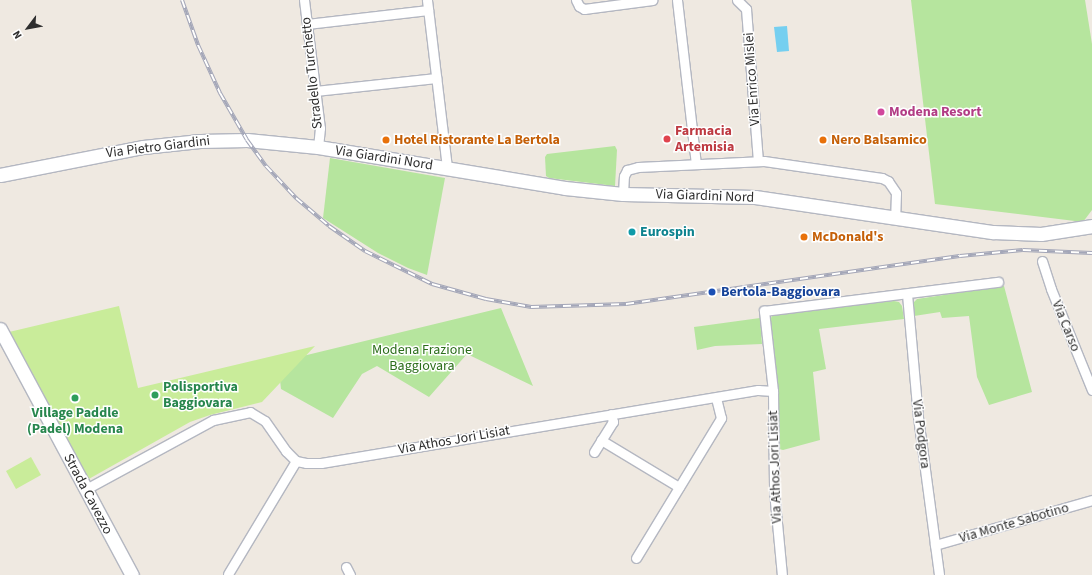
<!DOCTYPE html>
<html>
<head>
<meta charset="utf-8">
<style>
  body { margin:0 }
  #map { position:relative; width:1092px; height:575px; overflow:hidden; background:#efe9e1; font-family:"Source Sans 3",sans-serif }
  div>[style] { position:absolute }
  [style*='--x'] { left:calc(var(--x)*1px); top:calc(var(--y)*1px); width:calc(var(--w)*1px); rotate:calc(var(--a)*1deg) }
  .green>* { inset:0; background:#b6e59e }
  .pitch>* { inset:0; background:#c9ec9a }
  .water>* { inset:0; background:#75cff0 }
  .roads { filter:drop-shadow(1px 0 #b4b7c1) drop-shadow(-1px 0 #b4b7c1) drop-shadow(0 1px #b4b7c1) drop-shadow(0 -1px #b4b7c1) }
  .street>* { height:9px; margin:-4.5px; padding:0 4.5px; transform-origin:4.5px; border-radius:4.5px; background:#fff }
  .secondary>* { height:13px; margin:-6.5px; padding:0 6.5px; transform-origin:6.5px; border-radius:6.5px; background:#fff }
  .rail>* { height:4px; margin-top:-2px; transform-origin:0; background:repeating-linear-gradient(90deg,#fff 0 8px,#a3a6b8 0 16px); box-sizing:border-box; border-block:1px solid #a3a6b8 }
  .dots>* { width:11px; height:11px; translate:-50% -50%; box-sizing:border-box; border:2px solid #fff; border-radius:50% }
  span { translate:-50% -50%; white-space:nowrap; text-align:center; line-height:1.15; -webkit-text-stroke:3px #fff; paint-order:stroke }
  .street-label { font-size:14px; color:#2e2e2e }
  .hotel-label { font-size:14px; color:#b23c85; font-weight:700 }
  .left { translate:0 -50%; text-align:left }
  .health-label { font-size:14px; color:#be3a42; font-weight:700 }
  .food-label { font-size:14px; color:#c56008; font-weight:700 }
  .culture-label { font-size:14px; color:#0d838f; font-weight:700 }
  .transit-label { font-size:14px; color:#164399; font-weight:700 }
  .park-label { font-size:14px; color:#2c6e1b }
  .leisure-label { font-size:14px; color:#27864d; font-weight:700 }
  .north { position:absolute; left:8px; top:8px; width:40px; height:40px; -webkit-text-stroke:3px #fff; paint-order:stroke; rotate:238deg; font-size:11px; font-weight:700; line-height:16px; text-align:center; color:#2e2e2e }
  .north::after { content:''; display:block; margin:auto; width:14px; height:18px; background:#2e2e2e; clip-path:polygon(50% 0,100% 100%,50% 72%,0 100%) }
</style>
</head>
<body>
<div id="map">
  <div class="green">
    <i style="clip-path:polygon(911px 0,1085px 0,1092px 44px,1092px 210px,1083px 222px,935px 204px)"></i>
    <i style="clip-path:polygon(615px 146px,617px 150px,615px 186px,549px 178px,546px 176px,545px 157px,547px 154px)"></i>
    <i style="clip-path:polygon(330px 158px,445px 178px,427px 275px,408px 268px,378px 253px,323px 218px)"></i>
    <i style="clip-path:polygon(1004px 286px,1032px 392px,989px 405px,977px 377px,969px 316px,942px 318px,940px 312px,914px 316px,912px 304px,917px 299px)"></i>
    <i style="clip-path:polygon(894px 301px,899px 302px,902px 306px,904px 319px,819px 329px,826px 369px,813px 372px,820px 440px,783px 450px,779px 449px,776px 445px,777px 384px,770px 319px,774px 314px)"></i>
    <i style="clip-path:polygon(501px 308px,533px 386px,467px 354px,429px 397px,377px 366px,362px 374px,333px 418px,281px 389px,278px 362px)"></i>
    <i style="clip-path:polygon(760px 318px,762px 344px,715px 346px,697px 350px,694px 327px)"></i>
  </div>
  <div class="pitch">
    <i style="clip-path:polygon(119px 306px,138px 388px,315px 346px,262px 402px,210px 415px,190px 422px,87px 480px,9px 332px)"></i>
    <i style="clip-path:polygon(31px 457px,41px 475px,16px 489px,6px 471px)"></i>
  </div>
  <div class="water">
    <i style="clip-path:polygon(787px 26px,789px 51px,777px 52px,774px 27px)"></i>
  </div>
  <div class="roads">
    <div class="street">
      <i style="--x:304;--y:0;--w:129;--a:82.9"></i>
      <i style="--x:320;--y:128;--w:19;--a:96"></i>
      <i style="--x:427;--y:0;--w:169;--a:83.2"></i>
      <i style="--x:576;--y:0;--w:7;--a:63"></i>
      <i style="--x:579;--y:6;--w:6;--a:31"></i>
      <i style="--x:584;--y:9;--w:69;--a:-7.5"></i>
      <i style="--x:677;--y:0;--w:165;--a:83.4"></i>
      <i style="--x:737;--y:0;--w:13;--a:45"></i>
      <i style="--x:746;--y:9;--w:152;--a:85.5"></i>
      <i style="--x:307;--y:24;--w:122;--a:-6.6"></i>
      <i style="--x:315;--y:91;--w:122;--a:-6.1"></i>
      <i style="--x:623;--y:194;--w:18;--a:-87"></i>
      <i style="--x:624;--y:176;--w:7;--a:-63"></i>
      <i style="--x:627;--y:170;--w:11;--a:-15"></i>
      <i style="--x:638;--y:167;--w:126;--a:-2.7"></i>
      <i style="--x:764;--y:161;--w:119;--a:8.2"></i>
      <i style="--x:882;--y:178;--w:7;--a:27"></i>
      <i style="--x:888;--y:181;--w:14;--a:56"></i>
      <i style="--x:896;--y:193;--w:24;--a:92"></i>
      <i style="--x:1042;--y:261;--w:29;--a:72"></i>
      <i style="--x:1051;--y:289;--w:109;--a:67.9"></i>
      <i style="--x:907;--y:294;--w:123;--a:84.9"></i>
      <i style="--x:918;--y:417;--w:159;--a:82.4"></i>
      <i style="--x:773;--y:391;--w:81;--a:-96.4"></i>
      <i style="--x:764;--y:311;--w:236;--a:-7.1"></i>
      <i style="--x:601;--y:440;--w:91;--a:31.1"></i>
      <i style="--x:594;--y:452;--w:36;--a:-58"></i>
      <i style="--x:613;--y:422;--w:8;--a:-104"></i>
      <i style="--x:86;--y:489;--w:145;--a:-28.5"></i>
      <i style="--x:213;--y:420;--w:38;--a:-12"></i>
      <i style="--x:250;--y:412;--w:17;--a:31"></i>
      <i style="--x:265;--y:421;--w:37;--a:55"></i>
      <i style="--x:286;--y:451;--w:14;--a:45"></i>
      <i style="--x:296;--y:461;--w:10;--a:11"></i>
      <i style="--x:306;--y:463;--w:15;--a:0"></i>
      <i style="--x:321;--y:463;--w:443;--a:-9.5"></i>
      <i style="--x:758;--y:390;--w:15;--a:4"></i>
      <i style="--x:773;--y:391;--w:100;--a:89.4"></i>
      <i style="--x:774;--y:491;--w:84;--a:84.6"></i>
      <i style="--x:935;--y:545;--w:163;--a:-16"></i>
      <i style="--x:636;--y:558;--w:164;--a:-58.7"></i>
      <i style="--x:721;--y:418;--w:21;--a:-104"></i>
      <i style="--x:346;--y:567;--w:9;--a:63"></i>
      <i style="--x:228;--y:574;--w:132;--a:-59"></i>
    </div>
    <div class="secondary">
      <i style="--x:0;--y:175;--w:146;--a:-11.1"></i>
      <i style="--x:143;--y:147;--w:57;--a:-6"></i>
      <i style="--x:200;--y:141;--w:47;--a:-1.2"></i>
      <i style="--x:247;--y:140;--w:71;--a:5.6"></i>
      <i style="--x:318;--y:147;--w:250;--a:9.4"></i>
      <i style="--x:565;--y:188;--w:58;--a:5.9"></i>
      <i style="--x:623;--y:194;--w:132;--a:1.3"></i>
      <i style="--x:755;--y:197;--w:241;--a:8.4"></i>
      <i style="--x:993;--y:232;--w:48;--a:2.4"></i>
      <i style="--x:1041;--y:234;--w:52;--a:-8.9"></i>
      <i style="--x:0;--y:329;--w:279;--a:61.8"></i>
    </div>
  </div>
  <div class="rail">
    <i style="--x:182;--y:0;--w:48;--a:70.4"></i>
    <i style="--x:198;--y:45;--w:53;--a:65.4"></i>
    <i style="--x:220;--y:93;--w:54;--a:60.1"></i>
    <i style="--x:247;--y:140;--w:32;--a:54"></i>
    <i style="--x:266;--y:166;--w:44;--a:46.8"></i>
    <i style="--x:296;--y:198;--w:43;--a:40.3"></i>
    <i style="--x:329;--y:226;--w:44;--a:34.8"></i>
    <i style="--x:365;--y:251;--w:75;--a:26.2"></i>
    <i style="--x:432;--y:284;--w:56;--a:15.5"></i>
    <i style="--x:486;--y:299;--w:46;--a:10.1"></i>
    <i style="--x:531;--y:307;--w:95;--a:-1.8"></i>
    <i style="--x:626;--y:304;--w:337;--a:-8.2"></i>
    <i style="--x:960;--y:256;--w:63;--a:-5.4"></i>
    <i style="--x:1023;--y:250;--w:69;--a:2.5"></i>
  </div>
  <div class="dots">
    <i style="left:881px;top:112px;background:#d1479c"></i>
    <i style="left:667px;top:139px;background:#e0444e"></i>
    <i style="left:386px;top:140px;background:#e8710a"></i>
    <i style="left:823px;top:140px;background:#e8710a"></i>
    <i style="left:632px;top:232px;background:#0f9aa8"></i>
    <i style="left:804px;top:237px;background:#e8710a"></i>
    <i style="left:712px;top:292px;background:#1a4fb4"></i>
    <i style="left:155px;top:395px;background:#2e9e5b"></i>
    <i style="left:75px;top:398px;background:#2e9e5b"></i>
  </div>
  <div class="street-label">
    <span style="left:312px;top:73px;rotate:-96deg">Stradello Turchetto</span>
    <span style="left:752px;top:79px;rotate:-94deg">Via Enrico Mislei</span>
    <span style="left:158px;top:147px;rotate:-7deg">Via Pietro Giardini</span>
    <span style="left:384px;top:158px;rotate:9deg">Via Giardini Nord</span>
    <span style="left:705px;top:196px;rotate:2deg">Via Giardini Nord</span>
    <span style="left:1066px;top:326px;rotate:68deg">Via Carso</span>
    <span style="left:921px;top:434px;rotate:83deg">Via Podgora</span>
    <span style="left:454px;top:440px;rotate:-10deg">Via Athos Jori Lisiat</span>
    <span style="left:775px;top:467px;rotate:-92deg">Via Athos Jori Lisiat</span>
    <span style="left:88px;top:494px;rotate:62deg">Strada Cavezzo</span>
    <span style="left:1014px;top:523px;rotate:-16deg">Via Monte Sabotino</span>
  </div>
  <div class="hotel-label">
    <span class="left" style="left:889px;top:112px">Modena Resort</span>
  </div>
  <div class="health-label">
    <span class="left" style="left:675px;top:139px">Farmacia<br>Artemisia</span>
  </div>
  <div class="food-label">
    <span class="left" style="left:394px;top:140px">Hotel Ristorante La Bertola</span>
    <span class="left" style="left:831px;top:140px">Nero Balsamico</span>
    <span class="left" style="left:812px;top:237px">McDonald's</span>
  </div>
  <div class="culture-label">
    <span class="left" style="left:640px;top:232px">Eurospin</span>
  </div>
  <div class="transit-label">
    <span class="left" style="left:721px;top:292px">Bertola-Baggiovara</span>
  </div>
  <div class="park-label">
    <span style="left:422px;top:358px">Modena Frazione<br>Baggiovara</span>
  </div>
  <div class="leisure-label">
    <span class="left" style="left:163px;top:395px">Polisportiva<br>Baggiovara</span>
    <span style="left:75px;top:421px">Village Paddle<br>(Padel) Modena</span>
  </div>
  <div class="north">N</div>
</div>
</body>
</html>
